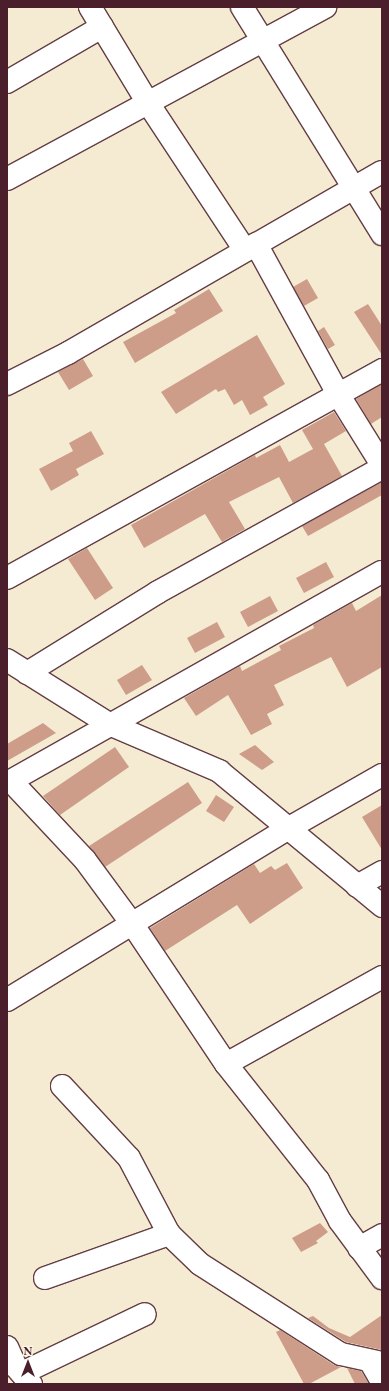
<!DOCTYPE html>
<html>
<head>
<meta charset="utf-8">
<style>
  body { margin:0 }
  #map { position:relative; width:389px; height:1391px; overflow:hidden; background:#f5ebd2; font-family:"EB Garamond",serif }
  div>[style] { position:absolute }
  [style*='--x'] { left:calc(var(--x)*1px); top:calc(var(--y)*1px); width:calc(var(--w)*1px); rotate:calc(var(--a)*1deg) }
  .building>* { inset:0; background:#cd9d8a }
  .roads { filter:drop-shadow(1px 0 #643e44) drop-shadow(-1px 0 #643e44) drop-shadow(0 1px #643e44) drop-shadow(0 -1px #643e44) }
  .minor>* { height:22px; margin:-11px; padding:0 11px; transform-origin:11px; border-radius:11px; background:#fff }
  .major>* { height:22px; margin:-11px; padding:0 11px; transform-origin:11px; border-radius:11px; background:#fff }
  span { translate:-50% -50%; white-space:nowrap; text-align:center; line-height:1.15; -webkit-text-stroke:4px #fcf5e5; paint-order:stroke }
  .frame { position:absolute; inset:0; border:8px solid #4a1f2b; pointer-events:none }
  .north { position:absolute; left:8px; top:1343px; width:40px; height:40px; -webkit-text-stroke:3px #fcf5e5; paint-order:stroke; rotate:0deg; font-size:11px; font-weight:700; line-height:16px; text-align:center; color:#4a1f2b }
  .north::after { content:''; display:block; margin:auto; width:14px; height:18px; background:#4a1f2b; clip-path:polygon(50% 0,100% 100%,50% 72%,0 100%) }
</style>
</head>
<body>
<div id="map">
  <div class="building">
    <i style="clip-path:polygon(307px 279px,318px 298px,304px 306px,293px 287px)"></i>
    <i style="clip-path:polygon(209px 289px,223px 311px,135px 363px,123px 342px,176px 313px,174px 310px)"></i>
    <i style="clip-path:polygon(368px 304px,382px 326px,382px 355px,354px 312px)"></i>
    <i style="clip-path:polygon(324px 327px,335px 345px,328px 349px,318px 331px)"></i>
    <i style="clip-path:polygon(257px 335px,285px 384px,263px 397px,268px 405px,250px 415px,242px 400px,234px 405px,225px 389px,218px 392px,216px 389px,176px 414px,161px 392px)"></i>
    <i style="clip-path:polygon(83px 359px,93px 376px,69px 390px,58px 372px)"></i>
    <i style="clip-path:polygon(382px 384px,382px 417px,371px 424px,356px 399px)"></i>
    <i style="clip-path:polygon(334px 412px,346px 431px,324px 444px,342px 476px,293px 503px,279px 477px,229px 502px,245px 529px,222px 542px,205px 514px,144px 548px,131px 525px,255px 455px,256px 458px,280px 445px,289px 462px,313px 449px,302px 430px)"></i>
    <i style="clip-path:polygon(91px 431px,104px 454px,76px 469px,79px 475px,51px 491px,39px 469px,73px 451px,69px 443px)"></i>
    <i style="clip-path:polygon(382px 482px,382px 495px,308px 536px,302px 526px)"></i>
    <i style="clip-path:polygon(87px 548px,113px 588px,95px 600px,68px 559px)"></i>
    <i style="clip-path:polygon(326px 562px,334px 577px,304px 593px,296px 578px)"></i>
    <i style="clip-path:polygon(382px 595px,382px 667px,347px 687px,331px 657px,274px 685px,284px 705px,267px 714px,272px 724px,251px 735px,228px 695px,196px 716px,184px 698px,240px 666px,242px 671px,281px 650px,279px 646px,314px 628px,313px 625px,352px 603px,356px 611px)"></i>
    <i style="clip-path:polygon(270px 596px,278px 611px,248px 627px,240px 612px)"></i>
    <i style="clip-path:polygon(217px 622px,225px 637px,195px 653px,187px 638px)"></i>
    <i style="clip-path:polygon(142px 665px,152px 680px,126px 695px,117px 680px)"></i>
    <i style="clip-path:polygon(43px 723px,56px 733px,7px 761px,7px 744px)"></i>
    <i style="clip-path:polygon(255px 745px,274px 762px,262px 770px,239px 754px)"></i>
    <i style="clip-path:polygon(115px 747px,129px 767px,60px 815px,43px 796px)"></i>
    <i style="clip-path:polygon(188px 782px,202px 803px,105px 867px,89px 846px)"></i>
    <i style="clip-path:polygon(216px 795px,234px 807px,224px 822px,206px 811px)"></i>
    <i style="clip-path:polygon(382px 805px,382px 850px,362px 817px)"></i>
    <i style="clip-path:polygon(287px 863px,303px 888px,250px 924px,237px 905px,165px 951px,150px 928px,254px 864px,260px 873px,271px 866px,275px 870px)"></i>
    <i style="clip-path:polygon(320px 1223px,328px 1232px,316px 1241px,318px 1243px,301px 1252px,292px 1238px)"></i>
    <i style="clip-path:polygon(382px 1315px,382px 1350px,346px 1342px,308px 1318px,313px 1316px,329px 1328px,350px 1337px)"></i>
    <i style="clip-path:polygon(280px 1330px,334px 1365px,341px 1367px,309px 1384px,304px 1384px,276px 1332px)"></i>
    <i style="clip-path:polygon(347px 1368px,361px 1371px,369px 1384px,355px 1384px)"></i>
  </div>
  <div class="roads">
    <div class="minor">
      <i style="--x:90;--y:7;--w:112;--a:58.9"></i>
      <i style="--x:148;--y:103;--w:176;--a:56.6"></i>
      <i style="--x:7;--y:82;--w:110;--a:-30.1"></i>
      <i style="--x:7;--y:179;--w:362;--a:-28.4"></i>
      <i style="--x:256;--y:244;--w:171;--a:61.3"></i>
      <i style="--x:338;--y:394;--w:84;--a:58.2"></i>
      <i style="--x:7;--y:384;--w:68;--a:-26.9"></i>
      <i style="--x:68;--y:353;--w:362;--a:-30"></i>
      <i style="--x:7;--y:578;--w:429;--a:-29"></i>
      <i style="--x:7;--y:660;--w:120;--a:32.1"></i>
      <i style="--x:109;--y:724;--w:120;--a:23.1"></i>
      <i style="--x:219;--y:771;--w:212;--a:39.6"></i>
      <i style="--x:27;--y:673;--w:154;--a:-31.7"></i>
      <i style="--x:158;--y:592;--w:256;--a:-29"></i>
      <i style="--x:11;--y:781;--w:108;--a:46.9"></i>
      <i style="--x:85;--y:860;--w:81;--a:53.6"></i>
      <i style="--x:133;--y:925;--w:167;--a:56.2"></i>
      <i style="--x:226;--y:1064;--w:148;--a:51.6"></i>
      <i style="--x:318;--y:1180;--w:47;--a:61.8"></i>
      <i style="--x:340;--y:1221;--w:71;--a:53.6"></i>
      <i style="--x:7;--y:783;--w:430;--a:-29.4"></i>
      <i style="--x:357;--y:886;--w:29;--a:-29"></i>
      <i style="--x:7;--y:1000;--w:330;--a:-31.4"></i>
      <i style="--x:289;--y:828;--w:107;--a:-29.7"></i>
      <i style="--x:226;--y:1064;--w:179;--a:-29.1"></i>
      <i style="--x:62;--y:1086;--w:98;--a:47.1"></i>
      <i style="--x:129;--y:1158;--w:86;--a:62.2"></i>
      <i style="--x:169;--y:1234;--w:43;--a:44.1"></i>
      <i style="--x:200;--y:1264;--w:167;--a:32.6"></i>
      <i style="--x:341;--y:1354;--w:42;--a:12.4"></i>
      <i style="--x:359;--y:1248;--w:26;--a:-29"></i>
      <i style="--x:45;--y:1278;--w:132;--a:-19.5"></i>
      <i style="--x:7;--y:1347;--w:22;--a:66"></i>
      <i style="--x:16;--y:1367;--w:23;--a:49"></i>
      <i style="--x:370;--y:1361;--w:24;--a:60"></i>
      <i style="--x:22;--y:1373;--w:136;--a:-25.6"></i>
    </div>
    <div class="major">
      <i style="--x:242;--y:7;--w:267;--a:58.3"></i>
    </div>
  </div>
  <div class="frame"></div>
  <div class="north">N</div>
</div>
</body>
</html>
